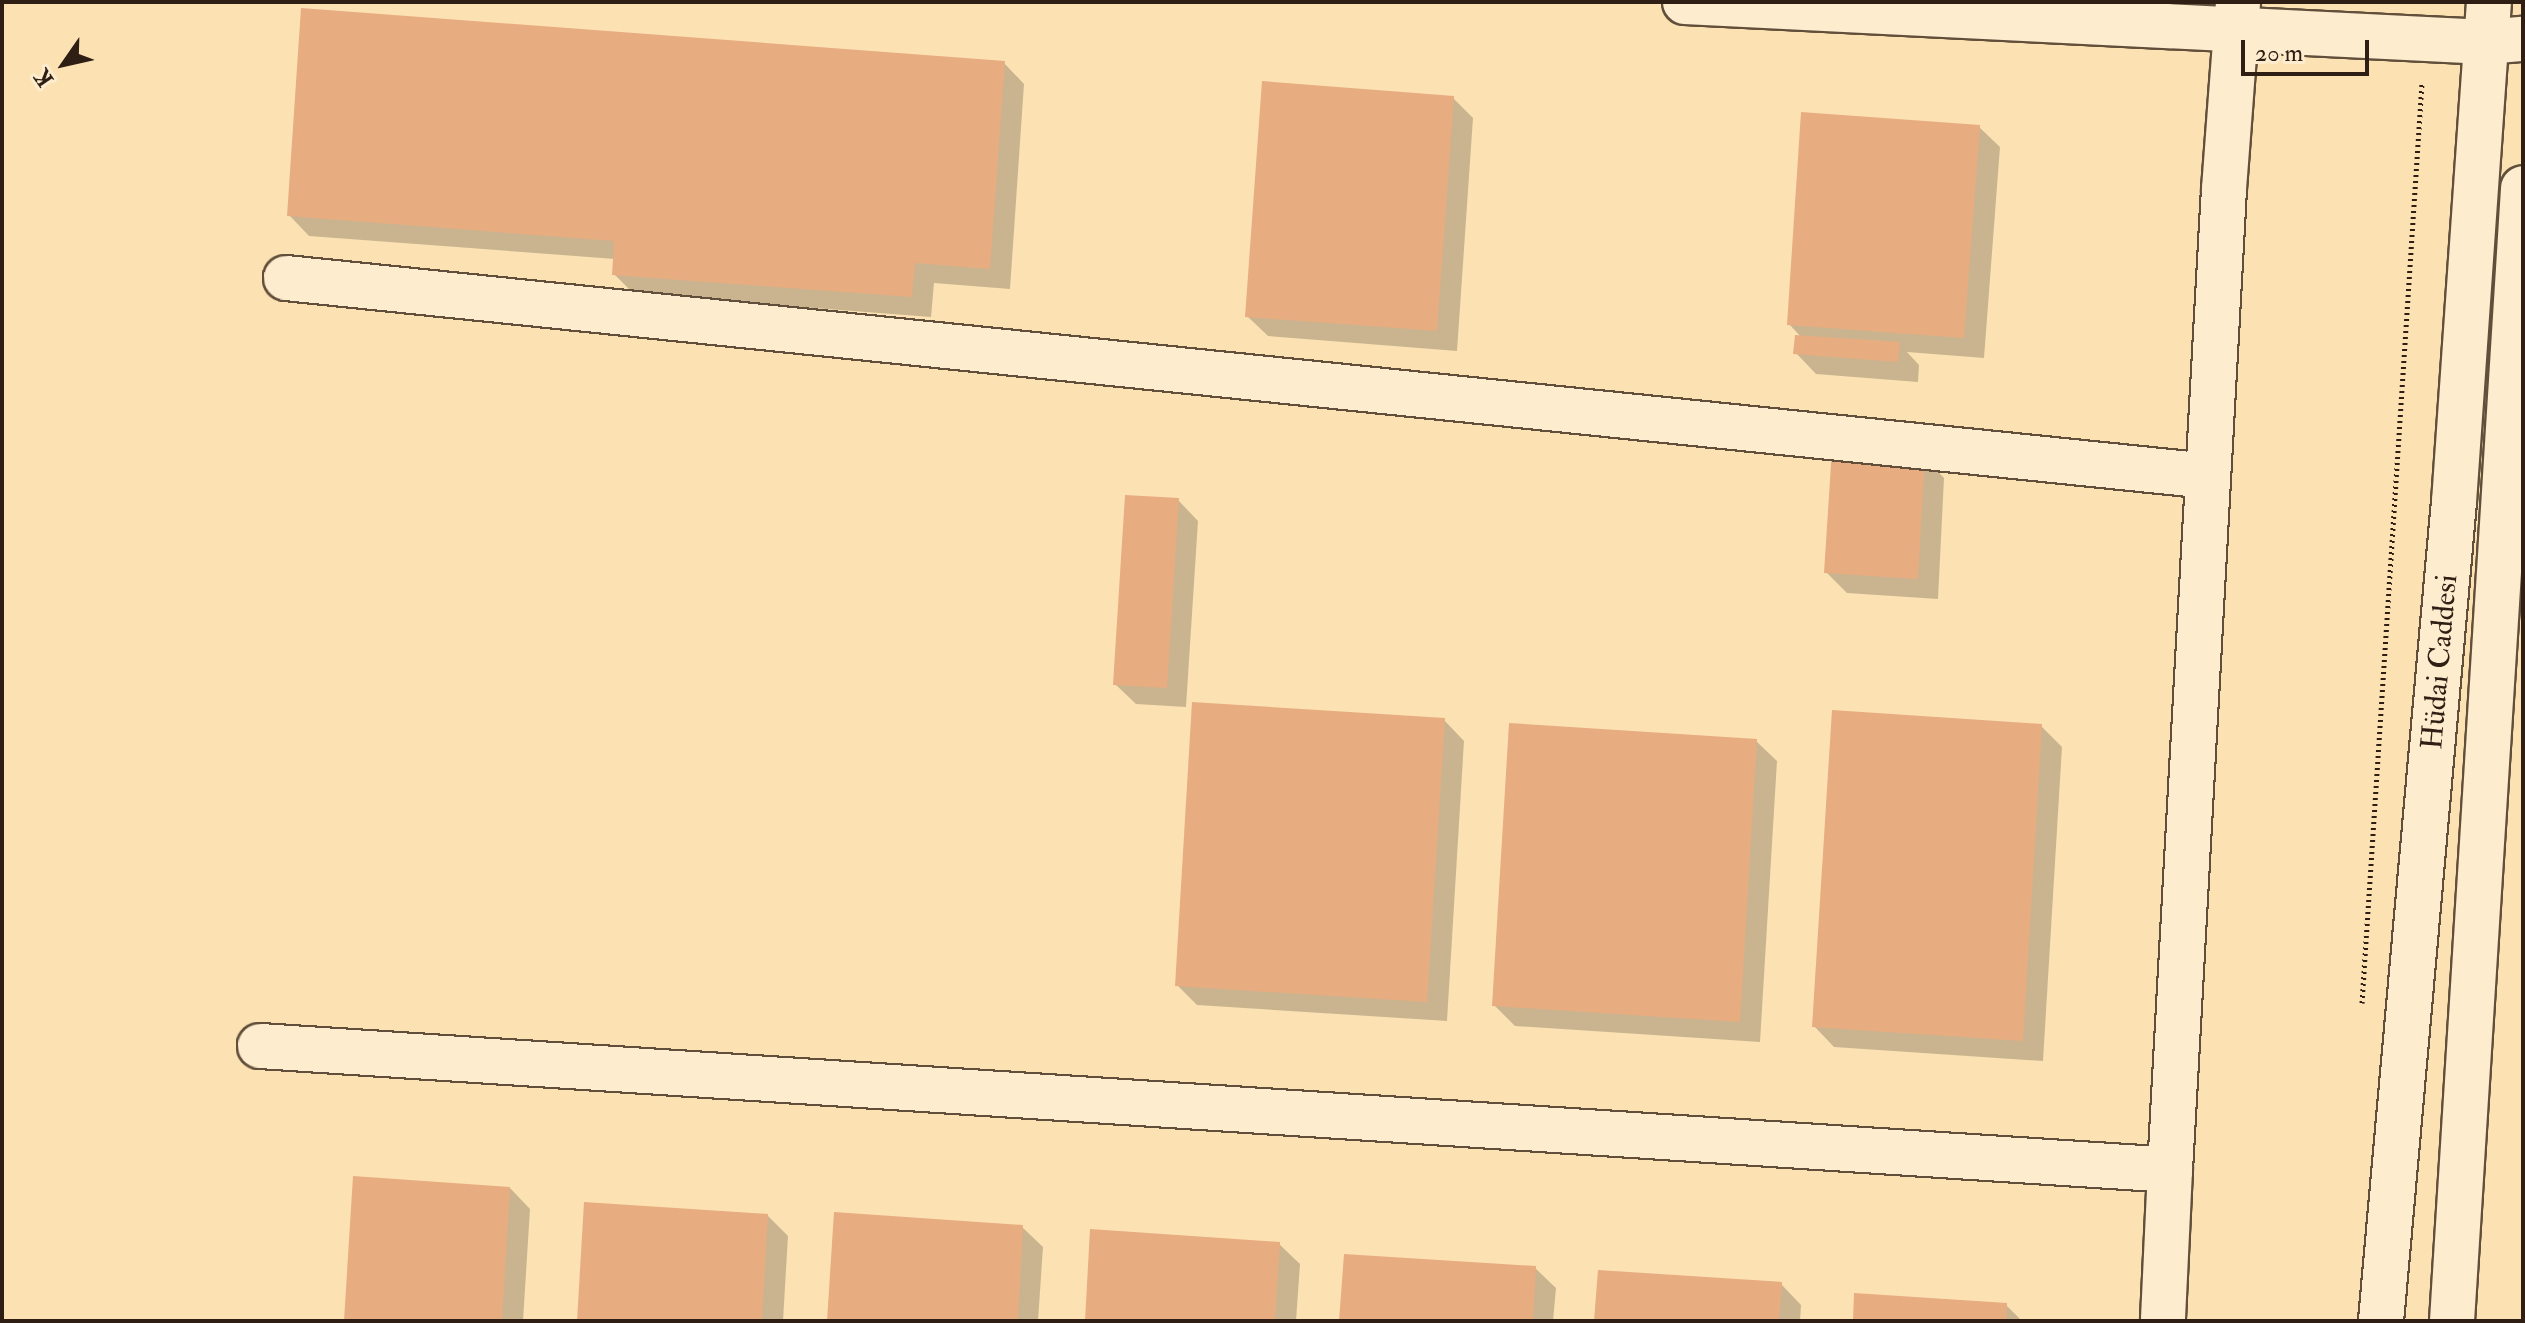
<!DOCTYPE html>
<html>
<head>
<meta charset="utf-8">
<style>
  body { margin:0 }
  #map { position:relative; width:2525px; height:1323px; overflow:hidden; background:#fce2b3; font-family:"IM FELL Double Pica",serif }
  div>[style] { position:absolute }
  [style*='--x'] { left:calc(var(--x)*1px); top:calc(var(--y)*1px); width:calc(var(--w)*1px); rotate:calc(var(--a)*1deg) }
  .shadow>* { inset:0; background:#0003 }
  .building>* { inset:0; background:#e8ac81 }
  .path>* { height:5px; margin-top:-2.5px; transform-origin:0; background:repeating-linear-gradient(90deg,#2f1e13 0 2px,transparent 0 6px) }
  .roads { filter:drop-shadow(2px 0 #624f3b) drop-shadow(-2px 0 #624f3b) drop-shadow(0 2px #624f3b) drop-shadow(0 -2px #624f3b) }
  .minor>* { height:44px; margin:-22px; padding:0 22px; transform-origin:22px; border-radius:22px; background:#fdecce }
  span { translate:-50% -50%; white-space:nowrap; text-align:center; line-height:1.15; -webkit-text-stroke:6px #fdecce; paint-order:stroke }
  .street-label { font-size:30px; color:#2f1e13 }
  .frame { position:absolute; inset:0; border:4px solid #2f1e13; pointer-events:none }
  .north { position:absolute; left:24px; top:24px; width:80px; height:80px; -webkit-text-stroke:6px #fdecce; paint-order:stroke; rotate:236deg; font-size:22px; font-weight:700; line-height:32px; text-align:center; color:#2f1e13 }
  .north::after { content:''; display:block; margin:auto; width:28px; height:36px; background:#2f1e13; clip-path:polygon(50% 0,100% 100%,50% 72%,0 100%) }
  .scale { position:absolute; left:2241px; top:40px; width:128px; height:36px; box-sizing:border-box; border:4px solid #2f1e13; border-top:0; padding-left:10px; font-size:24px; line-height:28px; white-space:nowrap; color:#2f1e13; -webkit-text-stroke:6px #fdecce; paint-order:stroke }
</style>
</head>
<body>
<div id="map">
  <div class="shadow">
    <i style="clip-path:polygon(1004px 63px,1024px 84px,1010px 289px,934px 283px,931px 317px,634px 294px,614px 274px,615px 259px,309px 236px,289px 215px)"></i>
    <i style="clip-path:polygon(1453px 98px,1473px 118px,1457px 351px,1268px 336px,1247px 316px)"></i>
    <i style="clip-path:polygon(1979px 127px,2000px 147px,1984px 358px,1907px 352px,1919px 365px,1918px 382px,1816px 374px,1796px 353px,1801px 337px,1789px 324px)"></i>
    <i style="clip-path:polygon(1924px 457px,1944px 478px,1938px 599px,1847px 593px,1826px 572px)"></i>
    <i style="clip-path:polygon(1178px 500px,1198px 521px,1186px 707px,1136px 704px,1115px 684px)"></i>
    <i style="clip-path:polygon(1444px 720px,1464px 741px,1447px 1021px,1197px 1005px,1177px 985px)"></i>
    <i style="clip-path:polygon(2041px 726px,2062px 747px,2043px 1061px,1834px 1047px,1814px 1026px)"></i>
    <i style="clip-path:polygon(1756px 741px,1777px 761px,1760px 1042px,1515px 1026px,1494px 1005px)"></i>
    <i style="clip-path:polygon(510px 1188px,530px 1209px,523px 1321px,346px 1321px)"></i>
    <i style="clip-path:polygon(768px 1216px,788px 1236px,783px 1321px,579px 1321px)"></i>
    <i style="clip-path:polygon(1022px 1227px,1043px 1247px,1038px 1321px,829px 1321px)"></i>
    <i style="clip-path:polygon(1279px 1244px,1300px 1264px,1296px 1321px,1087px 1321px)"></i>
    <i style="clip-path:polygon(1535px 1268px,1556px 1288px,1553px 1321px,1341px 1321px)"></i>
    <i style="clip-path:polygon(1781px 1284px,1801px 1305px,1800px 1321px,1596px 1321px)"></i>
    <i style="clip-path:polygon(2006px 1305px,2022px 1321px,1855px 1321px)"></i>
  </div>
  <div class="building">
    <i style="clip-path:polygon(301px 8px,1005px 61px,990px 269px,915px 263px,912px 297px,612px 275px,614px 241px,287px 216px)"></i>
    <i style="clip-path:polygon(1262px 81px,1454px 96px,1437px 331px,1245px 317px)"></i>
    <i style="clip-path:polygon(1801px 112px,1980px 125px,1964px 338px,1787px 325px)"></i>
    <i style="clip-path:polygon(1795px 335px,1900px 342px,1898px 362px,1793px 354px)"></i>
    <i style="clip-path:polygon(1832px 449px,1925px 455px,1918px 579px,1824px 573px)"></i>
    <i style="clip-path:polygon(1125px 495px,1179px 498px,1167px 688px,1113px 685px)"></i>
    <i style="clip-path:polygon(1192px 702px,1445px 718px,1427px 1002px,1175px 986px)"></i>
    <i style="clip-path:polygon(1832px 710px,2042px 724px,2023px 1041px,1812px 1027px)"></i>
    <i style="clip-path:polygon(1509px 723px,1757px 739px,1740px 1022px,1492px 1006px)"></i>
    <i style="clip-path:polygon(353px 1176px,510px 1187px,502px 1321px,344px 1321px)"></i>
    <i style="clip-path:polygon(584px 1202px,768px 1214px,762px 1321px,577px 1321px)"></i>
    <i style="clip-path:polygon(834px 1212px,1023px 1225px,1018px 1321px,827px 1321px)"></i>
    <i style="clip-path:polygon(1090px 1229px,1280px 1242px,1275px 1321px,1085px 1321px)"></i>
    <i style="clip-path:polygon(1344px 1254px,1536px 1266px,1533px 1321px,1339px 1321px)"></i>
    <i style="clip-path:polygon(1598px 1270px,1782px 1282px,1779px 1321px,1594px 1321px)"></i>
    <i style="clip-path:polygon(1854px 1293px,2007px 1303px,2006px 1321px,1853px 1321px)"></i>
  </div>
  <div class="path">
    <i style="--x:2362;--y:1003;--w:922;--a:-86.27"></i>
  </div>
  <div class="roads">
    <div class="minor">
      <i style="--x:1685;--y:2;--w:802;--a:2.86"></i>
      <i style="--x:2486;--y:42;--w:37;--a:-5"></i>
      <i style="--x:286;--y:278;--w:1932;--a:5.88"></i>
      <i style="--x:260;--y:1046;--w:1914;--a:3.71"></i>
      <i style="--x:2170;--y:1170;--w:151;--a:92.7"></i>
      <i style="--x:2170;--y:1170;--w:982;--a:-86.85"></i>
      <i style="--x:2224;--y:189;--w:188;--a:-85.7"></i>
      <i style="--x:2381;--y:1321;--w:822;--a:-84.91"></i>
      <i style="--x:2454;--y:502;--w:501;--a:-86"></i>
      <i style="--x:2452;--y:1321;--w:1135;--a:-86.41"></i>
    </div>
  </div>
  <div class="street-label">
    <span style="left:2440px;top:662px;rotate:-85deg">Hüdai Caddesi</span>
  </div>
  <div class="frame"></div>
  <div class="north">K</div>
  <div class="scale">20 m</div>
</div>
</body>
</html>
